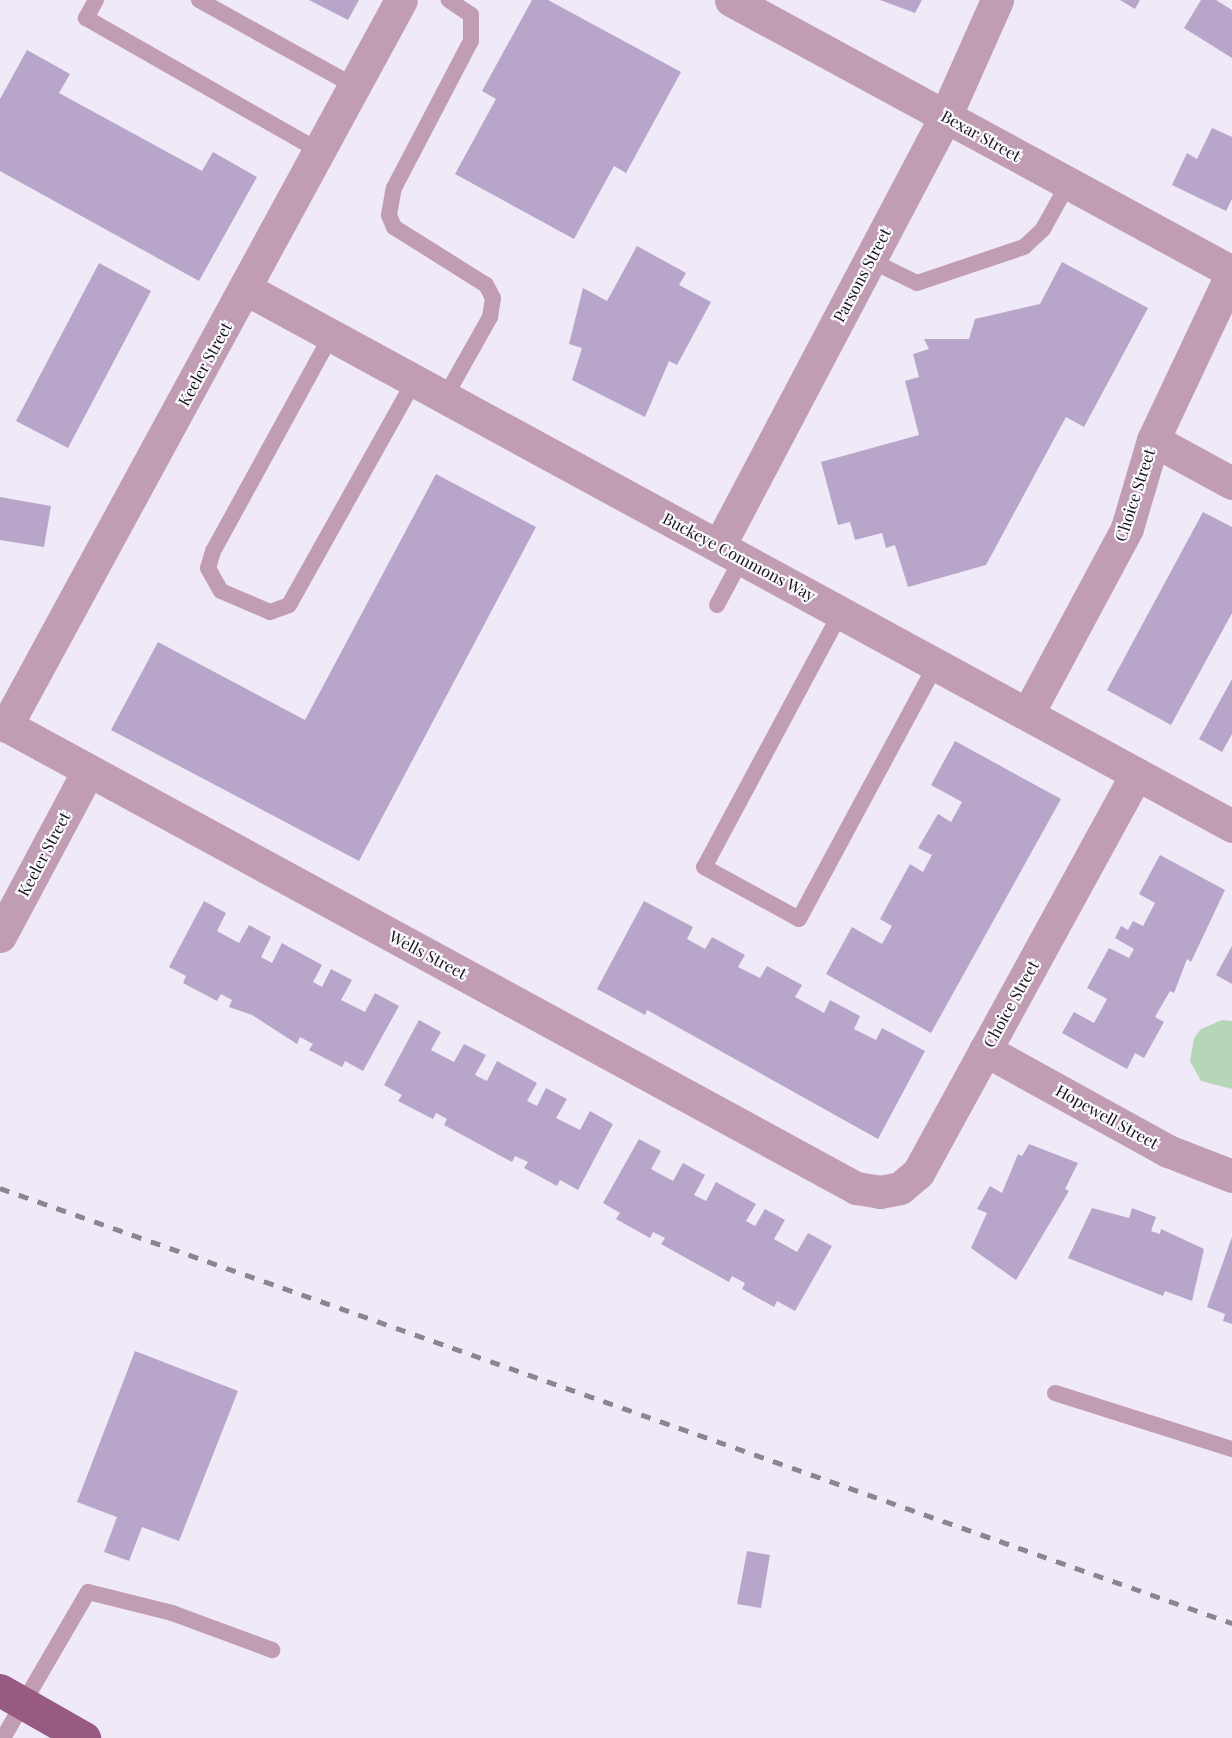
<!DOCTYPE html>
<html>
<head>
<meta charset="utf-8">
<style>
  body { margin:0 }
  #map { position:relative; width:1232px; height:1738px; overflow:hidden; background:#f0e9f7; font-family:"Playfair Display",serif }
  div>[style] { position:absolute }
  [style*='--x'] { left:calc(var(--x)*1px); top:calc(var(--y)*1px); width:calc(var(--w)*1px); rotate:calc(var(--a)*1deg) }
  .green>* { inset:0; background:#b6d6b8 }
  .building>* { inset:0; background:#b8a6ca }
  .service>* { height:16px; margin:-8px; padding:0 8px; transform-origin:8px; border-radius:8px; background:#c19db3 }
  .minor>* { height:33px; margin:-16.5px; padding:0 16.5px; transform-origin:16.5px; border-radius:16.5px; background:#c19db3 }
  .tertiary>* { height:33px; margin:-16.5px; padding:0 16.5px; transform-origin:16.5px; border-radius:16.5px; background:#c19db3 }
  .primary>* { height:33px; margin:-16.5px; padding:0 16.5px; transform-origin:16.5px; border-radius:16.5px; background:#975a83 }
  .rail>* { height:4.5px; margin-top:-2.25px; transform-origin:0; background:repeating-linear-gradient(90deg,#8a858f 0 10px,transparent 0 20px) }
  span { translate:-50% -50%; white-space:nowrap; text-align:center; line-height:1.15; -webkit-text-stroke:4.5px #fbf9fe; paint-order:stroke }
  .street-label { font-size:16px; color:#161318 }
</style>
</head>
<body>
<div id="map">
  <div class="green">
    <i style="clip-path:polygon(1222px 1020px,1232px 1021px,1232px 1089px,1201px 1081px,1190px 1061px,1194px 1038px,1201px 1029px)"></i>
  </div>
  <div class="building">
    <i style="clip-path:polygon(309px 0,359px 0,348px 20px)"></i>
    <i style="clip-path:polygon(532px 0,548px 0,681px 72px,626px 173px,614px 166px,574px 239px,455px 174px,496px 99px,482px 91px)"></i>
    <i style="clip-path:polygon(880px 0,922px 0,915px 13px)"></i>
    <i style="clip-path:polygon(1120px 0,1140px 0,1135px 9px)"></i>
    <i style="clip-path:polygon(1201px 0,1216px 0,1232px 10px,1232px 58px,1184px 28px)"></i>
    <i style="clip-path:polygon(27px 50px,70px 74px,59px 93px,202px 171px,213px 152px,257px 177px,199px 281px,0 171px,0 99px)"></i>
    <i style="clip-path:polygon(1212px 128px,1232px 137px,1232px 199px,1226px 211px,1172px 185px,1187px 153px,1197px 159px)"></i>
    <i style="clip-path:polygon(637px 246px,686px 273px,679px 285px,711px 302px,677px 365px,669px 361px,645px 417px,572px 380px,582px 348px,569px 344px,583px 288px,607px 301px)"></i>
    <i style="clip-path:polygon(1062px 262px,1148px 308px,1084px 427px,1066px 417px,986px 565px,908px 587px,895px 545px,886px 548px,882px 533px,855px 540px,850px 522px,838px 525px,821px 462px,919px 435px,905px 381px,919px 377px,913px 354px,929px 349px,924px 339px,969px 339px,975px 319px,1040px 304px)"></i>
    <i style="clip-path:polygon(99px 263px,151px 291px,68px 448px,16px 421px)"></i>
    <i style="clip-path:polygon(436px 474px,536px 527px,359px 861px,111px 730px,158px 642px,305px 720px)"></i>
    <i style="clip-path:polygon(0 497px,51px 506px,44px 547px,0 540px)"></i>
    <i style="clip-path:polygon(1203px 512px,1232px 527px,1232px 613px,1171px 725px,1107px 690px)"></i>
    <i style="clip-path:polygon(1232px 679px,1232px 734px,1222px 752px,1199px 739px)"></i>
    <i style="clip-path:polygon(955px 741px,1061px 799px,931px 1033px,826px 974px,852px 927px,882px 944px,892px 926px,880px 919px,910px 864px,923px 872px,932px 855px,918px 848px,938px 814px,951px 822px,962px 802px,931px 785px)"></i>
    <i style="clip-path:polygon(1160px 855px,1225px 890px,1191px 962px,1187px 959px,1174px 993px,1170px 991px,1155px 1017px,1164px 1022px,1144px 1058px,1135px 1053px,1127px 1069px,1062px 1033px,1074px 1012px,1094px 1023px,1107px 999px,1087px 988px,1109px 948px,1129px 958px,1134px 949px,1115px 938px,1121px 926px,1128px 930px,1133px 921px,1143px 926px,1155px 903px,1139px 894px)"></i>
    <i style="clip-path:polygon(204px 901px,226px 913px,217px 931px,239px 943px,249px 925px,271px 937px,261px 957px,272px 963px,282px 943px,322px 965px,313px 982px,322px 987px,331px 969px,352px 980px,341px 1000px,365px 1012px,375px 993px,399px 1006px,363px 1071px,345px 1061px,342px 1067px,309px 1050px,313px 1044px,300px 1037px,297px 1044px,252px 1015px,229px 1007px,232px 1000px,221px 994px,217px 1001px,183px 983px,186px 976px,169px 967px)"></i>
    <i style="clip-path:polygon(644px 901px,693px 927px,687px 939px,705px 949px,712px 937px,745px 955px,738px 967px,760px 978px,767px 966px,802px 985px,795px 997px,824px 1013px,830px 1000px,860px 1016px,854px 1029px,876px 1040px,882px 1028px,925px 1051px,878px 1139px,647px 1010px,645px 1015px,597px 989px)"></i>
    <i style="clip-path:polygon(1232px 946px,1232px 984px,1216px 975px)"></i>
    <i style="clip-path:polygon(419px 1020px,441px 1032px,431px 1050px,454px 1062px,464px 1044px,486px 1055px,475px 1075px,487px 1081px,497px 1061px,537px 1083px,527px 1101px,537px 1106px,546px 1088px,567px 1099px,556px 1118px,580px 1130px,590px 1111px,613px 1124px,578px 1190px,560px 1180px,557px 1186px,524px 1168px,528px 1162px,515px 1156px,512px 1162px,444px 1125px,447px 1119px,436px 1113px,433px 1119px,398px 1101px,402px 1095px,384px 1085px)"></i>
    <i style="clip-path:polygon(639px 1139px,661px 1151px,651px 1169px,673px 1181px,683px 1163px,705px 1175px,694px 1195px,706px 1201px,716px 1182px,756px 1204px,746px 1221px,755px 1226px,765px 1209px,785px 1220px,774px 1239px,797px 1252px,808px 1233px,832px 1246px,795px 1311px,777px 1301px,774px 1307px,742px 1289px,745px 1283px,732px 1276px,729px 1282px,661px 1244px,665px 1238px,653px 1232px,650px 1238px,616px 1219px,620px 1213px,603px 1203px)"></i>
    <i style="clip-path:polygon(1029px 1144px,1078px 1163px,1065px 1189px,1069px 1191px,1016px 1280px,971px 1248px,987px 1213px,977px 1209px,990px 1186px,1002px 1193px,1018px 1154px,1022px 1156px)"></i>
    <i style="clip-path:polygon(1092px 1208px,1129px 1218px,1132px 1208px,1156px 1217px,1151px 1231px,1160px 1234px,1161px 1229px,1204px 1249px,1192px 1301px,1165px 1291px,1163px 1296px,1068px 1258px)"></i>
    <i style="clip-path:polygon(1232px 1237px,1232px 1324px,1223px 1321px,1225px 1314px,1207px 1307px)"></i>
    <i style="clip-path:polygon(135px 1351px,238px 1391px,179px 1541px,142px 1527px,129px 1561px,104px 1552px,117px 1517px,77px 1502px)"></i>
    <i style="clip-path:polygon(747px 1551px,770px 1555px,761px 1608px,737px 1604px)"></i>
  </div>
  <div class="service">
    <i style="--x:96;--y:0;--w:21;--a:119"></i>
    <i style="--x:86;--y:18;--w:268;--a:29.7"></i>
    <i style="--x:199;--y:0;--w:177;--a:29"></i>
    <i style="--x:870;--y:260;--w:52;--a:26.1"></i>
    <i style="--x:917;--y:283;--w:113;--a:-18.6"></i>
    <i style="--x:1024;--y:247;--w:26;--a:-43"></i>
    <i style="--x:1043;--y:229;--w:51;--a:-60.9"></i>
    <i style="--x:332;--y:334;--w:247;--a:118.7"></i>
    <i style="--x:213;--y:551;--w:18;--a:106"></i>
    <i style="--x:208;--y:568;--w:26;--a:61"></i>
    <i style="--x:221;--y:591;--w:53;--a:23.2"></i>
    <i style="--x:270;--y:612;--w:20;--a:-20"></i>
    <i style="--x:289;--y:605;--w:258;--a:-60.8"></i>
    <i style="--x:445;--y:397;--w:92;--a:-60.6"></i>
    <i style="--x:490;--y:317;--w:19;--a:-81"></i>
    <i style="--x:493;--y:298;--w:15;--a:-118"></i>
    <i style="--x:486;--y:285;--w:109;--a:-147.8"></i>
    <i style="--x:394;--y:227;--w:13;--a:-113"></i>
    <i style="--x:389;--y:215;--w:27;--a:-80"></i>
    <i style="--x:394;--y:188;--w:166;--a:-62.4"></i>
    <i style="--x:471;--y:41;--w:26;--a:-90"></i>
    <i style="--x:471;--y:15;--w:27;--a:-146"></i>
    <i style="--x:717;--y:605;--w:53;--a:-62"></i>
    <i style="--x:841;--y:612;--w:289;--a:118.2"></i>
    <i style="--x:704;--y:867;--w:108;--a:28.7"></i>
    <i style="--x:799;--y:919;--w:291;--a:-61.7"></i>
    <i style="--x:1055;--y:1393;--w:186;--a:17.6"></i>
    <i style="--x:3;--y:1738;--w:169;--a:-59.8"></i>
    <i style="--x:88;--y:1592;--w:87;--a:14"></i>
    <i style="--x:172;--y:1613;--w:107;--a:20.3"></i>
  </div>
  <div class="minor">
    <i style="--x:246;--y:289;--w:1123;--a:28.57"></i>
    <i style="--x:1153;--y:440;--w:90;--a:28.6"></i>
    <i style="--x:719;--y:546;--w:485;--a:-62.2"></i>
    <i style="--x:945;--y:117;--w:128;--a:-66"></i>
    <i style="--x:1028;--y:713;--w:210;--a:-61.8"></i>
    <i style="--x:1127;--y:528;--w:92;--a:-73.5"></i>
    <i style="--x:1153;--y:440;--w:185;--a:-64.7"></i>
    <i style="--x:0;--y:722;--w:975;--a:28.56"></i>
    <i style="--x:856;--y:1188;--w:24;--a:9"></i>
    <i style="--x:880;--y:1192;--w:20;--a:-11"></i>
    <i style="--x:900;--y:1188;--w:23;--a:-40"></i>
    <i style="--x:918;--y:1173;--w:455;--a:-61.3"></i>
    <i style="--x:6;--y:726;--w:826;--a:-61.45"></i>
    <i style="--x:0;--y:936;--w:187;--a:-61.9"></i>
    <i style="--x:985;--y:1050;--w:209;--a:28.9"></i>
    <i style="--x:1168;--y:1151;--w:69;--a:21.3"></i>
  </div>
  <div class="tertiary">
    <i style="--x:731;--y:0;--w:570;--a:28.5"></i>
  </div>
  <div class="primary">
    <i style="--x:0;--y:1690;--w:97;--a:29.7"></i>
  </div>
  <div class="rail">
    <i style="--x:0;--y:1188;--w:1307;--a:19.45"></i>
  </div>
  <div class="street-label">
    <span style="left:981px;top:136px;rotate:29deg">Bexar Street</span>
    <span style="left:862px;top:275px;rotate:-62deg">Parsons Street</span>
    <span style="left:205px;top:364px;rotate:-61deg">Keeler Street</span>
    <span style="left:1135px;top:495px;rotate:-72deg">Choice Street</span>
    <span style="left:739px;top:557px;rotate:28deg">Buckeye Commons Way</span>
    <span style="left:44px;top:854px;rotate:-62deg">Keeler Street</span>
    <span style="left:428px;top:955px;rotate:28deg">Wells Street</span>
    <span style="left:1011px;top:1004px;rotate:-61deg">Choice Street</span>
    <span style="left:1107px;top:1117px;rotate:29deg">Hopewell Street</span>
  </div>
</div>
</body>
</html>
